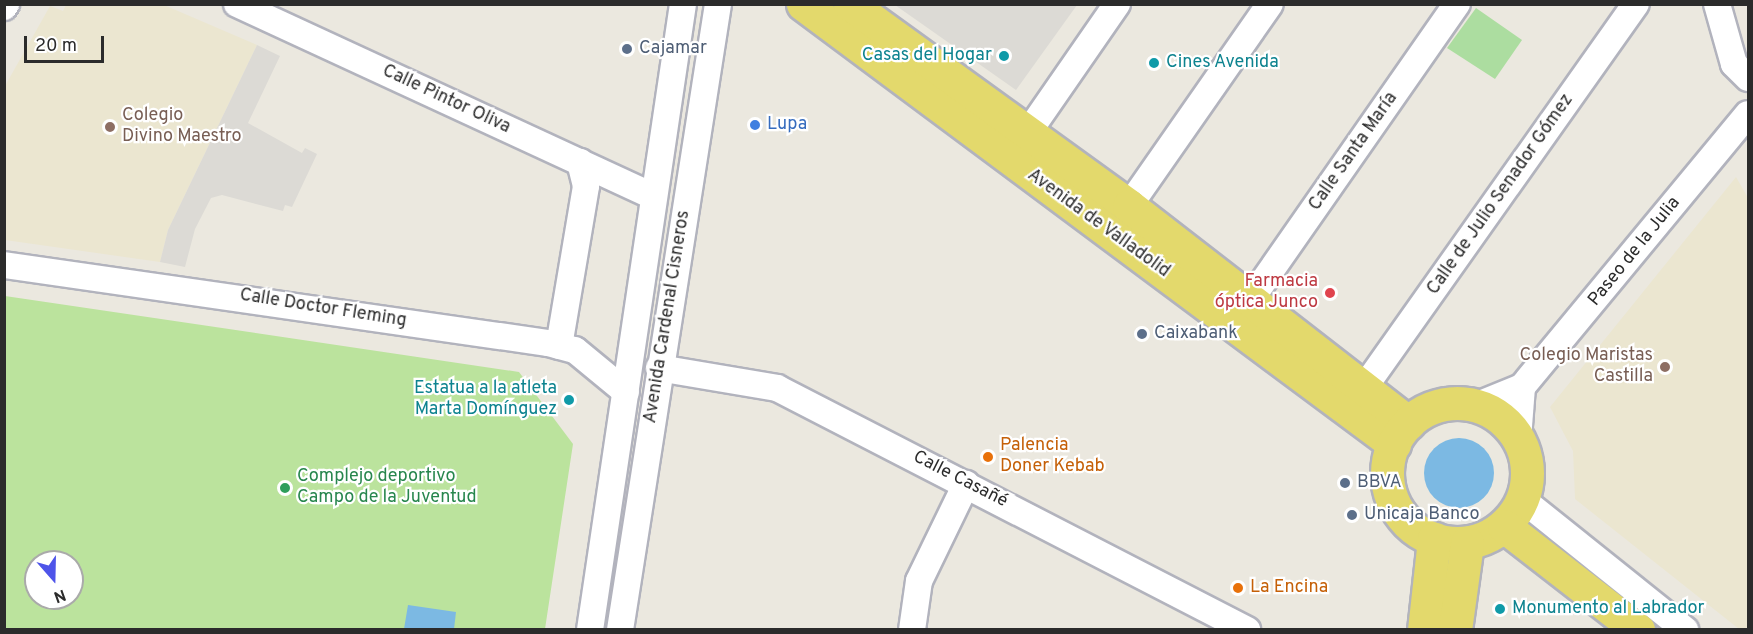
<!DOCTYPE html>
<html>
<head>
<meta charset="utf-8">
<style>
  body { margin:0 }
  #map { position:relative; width:1753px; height:634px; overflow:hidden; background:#ebe8df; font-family:Overpass,sans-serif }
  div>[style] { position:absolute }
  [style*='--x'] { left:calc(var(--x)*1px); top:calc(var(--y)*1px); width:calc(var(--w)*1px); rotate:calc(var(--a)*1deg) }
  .education>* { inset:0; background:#ebe6d0 }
  .green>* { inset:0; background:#acdda0 }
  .pitch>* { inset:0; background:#bbe39d }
  .plaza>* { inset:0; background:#dcdad5 }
  .water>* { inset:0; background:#7cb9e3 }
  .round { border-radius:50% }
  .roads { filter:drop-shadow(2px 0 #b2b3bd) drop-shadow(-2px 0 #b2b3bd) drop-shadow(0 2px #b2b3bd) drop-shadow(0 -2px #b2b3bd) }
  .minor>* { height:26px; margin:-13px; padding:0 13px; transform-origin:13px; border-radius:13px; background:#fff }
  .major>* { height:33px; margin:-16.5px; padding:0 16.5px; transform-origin:16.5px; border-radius:16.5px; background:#e3d96c }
  .major>.ring { margin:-16.5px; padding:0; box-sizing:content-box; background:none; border:33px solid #e3d96c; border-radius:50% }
  .dots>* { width:16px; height:16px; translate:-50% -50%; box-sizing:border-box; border:3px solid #fff; border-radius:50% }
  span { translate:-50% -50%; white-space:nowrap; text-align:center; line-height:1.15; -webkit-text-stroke:4.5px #fff; paint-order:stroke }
  .service-label { font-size:18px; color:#4e5e75 }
  .left { translate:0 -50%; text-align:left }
  .culture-label { font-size:18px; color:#0d838f }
  .right { translate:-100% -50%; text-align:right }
  .street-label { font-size:18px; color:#2b2b2b }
  .education-label { font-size:18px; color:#785e54 }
  .shop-label { font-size:18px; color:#366cbe }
  .health-label { font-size:18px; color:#be3a42 }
  .food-label { font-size:18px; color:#c56008 }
  .leisure-label { font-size:18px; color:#27864d }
  .frame { position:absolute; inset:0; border:6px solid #2b2b2b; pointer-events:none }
  .north { position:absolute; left:24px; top:550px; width:60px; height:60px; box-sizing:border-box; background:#fff; border:2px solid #aaa; border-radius:50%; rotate:160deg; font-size:16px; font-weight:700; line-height:24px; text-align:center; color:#2b2b2b }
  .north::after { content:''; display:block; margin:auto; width:21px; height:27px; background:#4e54e9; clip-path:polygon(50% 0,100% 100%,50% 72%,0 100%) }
  .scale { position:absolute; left:24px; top:36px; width:80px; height:27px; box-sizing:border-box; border:3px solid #2b2b2b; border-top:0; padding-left:8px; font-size:18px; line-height:21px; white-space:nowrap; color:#2b2b2b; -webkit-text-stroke:4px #fff; paint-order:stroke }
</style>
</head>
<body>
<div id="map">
  <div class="education">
    <i style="clip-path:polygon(66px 5px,164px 5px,257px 45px,168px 230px,160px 262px,5px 240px,5px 86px,50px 6px,63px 11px)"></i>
    <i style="clip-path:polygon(1736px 177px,1748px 198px,1748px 630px,1739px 629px,1575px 499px,1573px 451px,1550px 407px)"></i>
  </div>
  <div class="green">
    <i style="clip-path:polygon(1476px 8px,1522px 40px,1495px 79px,1447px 48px)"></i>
  </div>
  <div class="pitch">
    <i style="clip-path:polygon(evenodd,5px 296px,519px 372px,573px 444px,545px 629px,5px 630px,5px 296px,36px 562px,72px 562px,72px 598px,36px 598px,36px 562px)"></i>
  </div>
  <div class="plaza">
    <i style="clip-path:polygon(895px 5px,1077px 5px,1016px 90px)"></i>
    <i style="clip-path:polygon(257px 45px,280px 56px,248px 123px,302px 153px,305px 148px,317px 154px,292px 207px,285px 205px,283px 211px,222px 195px,211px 198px,195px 229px,185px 267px,160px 262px,168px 230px)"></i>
  </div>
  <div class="water">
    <i class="round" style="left:1424px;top:438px;width:70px;height:70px"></i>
    <i style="clip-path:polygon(408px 605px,456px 612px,454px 629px,404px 629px)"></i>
  </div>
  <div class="roads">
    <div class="minor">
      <i style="--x:237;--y:4;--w:458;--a:24.8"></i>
      <i style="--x:1717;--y:4;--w:62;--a:74.2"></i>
      <i style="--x:1734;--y:64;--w:20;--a:45"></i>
      <i style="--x:4;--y:7;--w:4;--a:-56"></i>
      <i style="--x:1027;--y:134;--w:158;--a:-55.3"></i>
      <i style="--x:1129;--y:206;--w:246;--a:-55.1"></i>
      <i style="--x:4;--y:265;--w:550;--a:8.16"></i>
      <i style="--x:548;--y:343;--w:28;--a:15"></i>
      <i style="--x:575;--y:350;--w:66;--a:39.5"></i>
      <i style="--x:1251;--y:299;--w:360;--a:-55.1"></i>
      <i style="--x:559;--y:346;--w:162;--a:-80.4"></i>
      <i style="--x:586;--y:186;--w:25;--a:-104"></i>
      <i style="--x:659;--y:368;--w:120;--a:9.6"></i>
      <i style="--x:777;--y:388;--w:529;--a:27.24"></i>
      <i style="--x:1366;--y:385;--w:467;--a:-54.7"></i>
      <i style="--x:1475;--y:406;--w:51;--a:-22"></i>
      <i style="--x:1522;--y:387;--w:354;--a:-50.4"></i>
      <i style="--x:1518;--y:439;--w:52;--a:-85.6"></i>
      <i style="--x:1523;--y:500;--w:208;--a:38.7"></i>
      <i style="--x:590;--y:630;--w:633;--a:-81.55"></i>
      <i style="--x:620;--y:630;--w:634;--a:-81.1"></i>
      <i style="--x:912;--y:630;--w:49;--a:-81.9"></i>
      <i style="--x:919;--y:581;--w:108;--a:-64.1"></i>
    </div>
    <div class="major">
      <i style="--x:803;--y:4;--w:737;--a:36.67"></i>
      <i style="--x:850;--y:4;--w:344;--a:35.9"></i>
      <i style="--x:1129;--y:206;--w:354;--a:37.8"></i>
      <i class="ring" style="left:1387px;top:403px;width:107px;height:107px"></i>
      <i style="--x:1504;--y:526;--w:170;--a:37.8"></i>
      <i style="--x:1424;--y:630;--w:92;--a:-83.7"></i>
      <i style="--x:1455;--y:630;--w:88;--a:-82.1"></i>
    </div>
  </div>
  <div class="dots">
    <i style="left:627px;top:49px;background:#5c6f8a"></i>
    <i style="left:1004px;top:56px;background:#0f9aa8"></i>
    <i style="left:1154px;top:63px;background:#0f9aa8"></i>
    <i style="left:755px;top:125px;background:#3f7fe0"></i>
    <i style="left:110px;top:127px;background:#8d6e63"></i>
    <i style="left:1330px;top:293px;background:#e0444e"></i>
    <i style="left:1142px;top:334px;background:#5c6f8a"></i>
    <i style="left:1665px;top:367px;background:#8d6e63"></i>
    <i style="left:569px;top:400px;background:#0f9aa8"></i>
    <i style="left:988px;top:457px;background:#e8710a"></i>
    <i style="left:1345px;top:483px;background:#5c6f8a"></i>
    <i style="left:285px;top:488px;background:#2e9e5b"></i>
    <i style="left:1352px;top:515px;background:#5c6f8a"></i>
    <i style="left:1238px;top:588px;background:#e8710a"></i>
    <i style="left:1500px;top:609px;background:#0f9aa8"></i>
  </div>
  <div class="service-label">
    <span class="left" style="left:639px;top:49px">Cajamar</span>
    <span class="left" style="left:1154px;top:334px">Caixabank</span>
    <span class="left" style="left:1357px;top:483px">BBVA</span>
    <span class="left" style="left:1364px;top:515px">Unicaja Banco</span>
  </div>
  <div class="culture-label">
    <span class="right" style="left:992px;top:56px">Casas del Hogar</span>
    <span class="left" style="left:1166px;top:63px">Cines Avenida</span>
    <span class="right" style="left:557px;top:400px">Estatua a la atleta<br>Marta Domínguez</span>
    <span class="left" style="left:1512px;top:609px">Monumento al Labrador</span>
  </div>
  <div class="street-label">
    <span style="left:446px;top:100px;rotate:25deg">Calle Pintor Oliva</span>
    <span style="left:1354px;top:152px;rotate:-55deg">Calle Santa María</span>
    <span style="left:1501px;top:195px;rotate:-55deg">Calle de Julio Senador Gómez</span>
    <span style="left:1098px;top:224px;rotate:36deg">Avenida de Valladolid</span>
    <span style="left:1635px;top:252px;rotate:-51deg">Paseo de la Julia</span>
    <span style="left:323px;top:309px;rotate:9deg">Calle Doctor Fleming</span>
    <span style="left:668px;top:317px;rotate:-81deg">Avenida Cardenal Cisneros</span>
    <span style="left:960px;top:480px;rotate:27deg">Calle Casañé</span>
  </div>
  <div class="education-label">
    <span class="left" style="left:122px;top:127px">Colegio<br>Divino Maestro</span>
    <span class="right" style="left:1653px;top:367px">Colegio Maristas<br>Castilla</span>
  </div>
  <div class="shop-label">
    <span class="left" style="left:767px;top:125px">Lupa</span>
  </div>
  <div class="health-label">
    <span class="right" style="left:1318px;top:293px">Farmacia<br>óptica Junco</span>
  </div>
  <div class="food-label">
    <span class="left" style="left:1000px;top:457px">Palencia<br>Doner Kebab</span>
    <span class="left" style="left:1250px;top:588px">La Encina</span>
  </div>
  <div class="leisure-label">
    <span class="left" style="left:297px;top:488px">Complejo deportivo<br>Campo de la Juventud</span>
  </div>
  <div class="frame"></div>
  <div class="north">N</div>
  <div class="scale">20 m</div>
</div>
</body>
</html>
